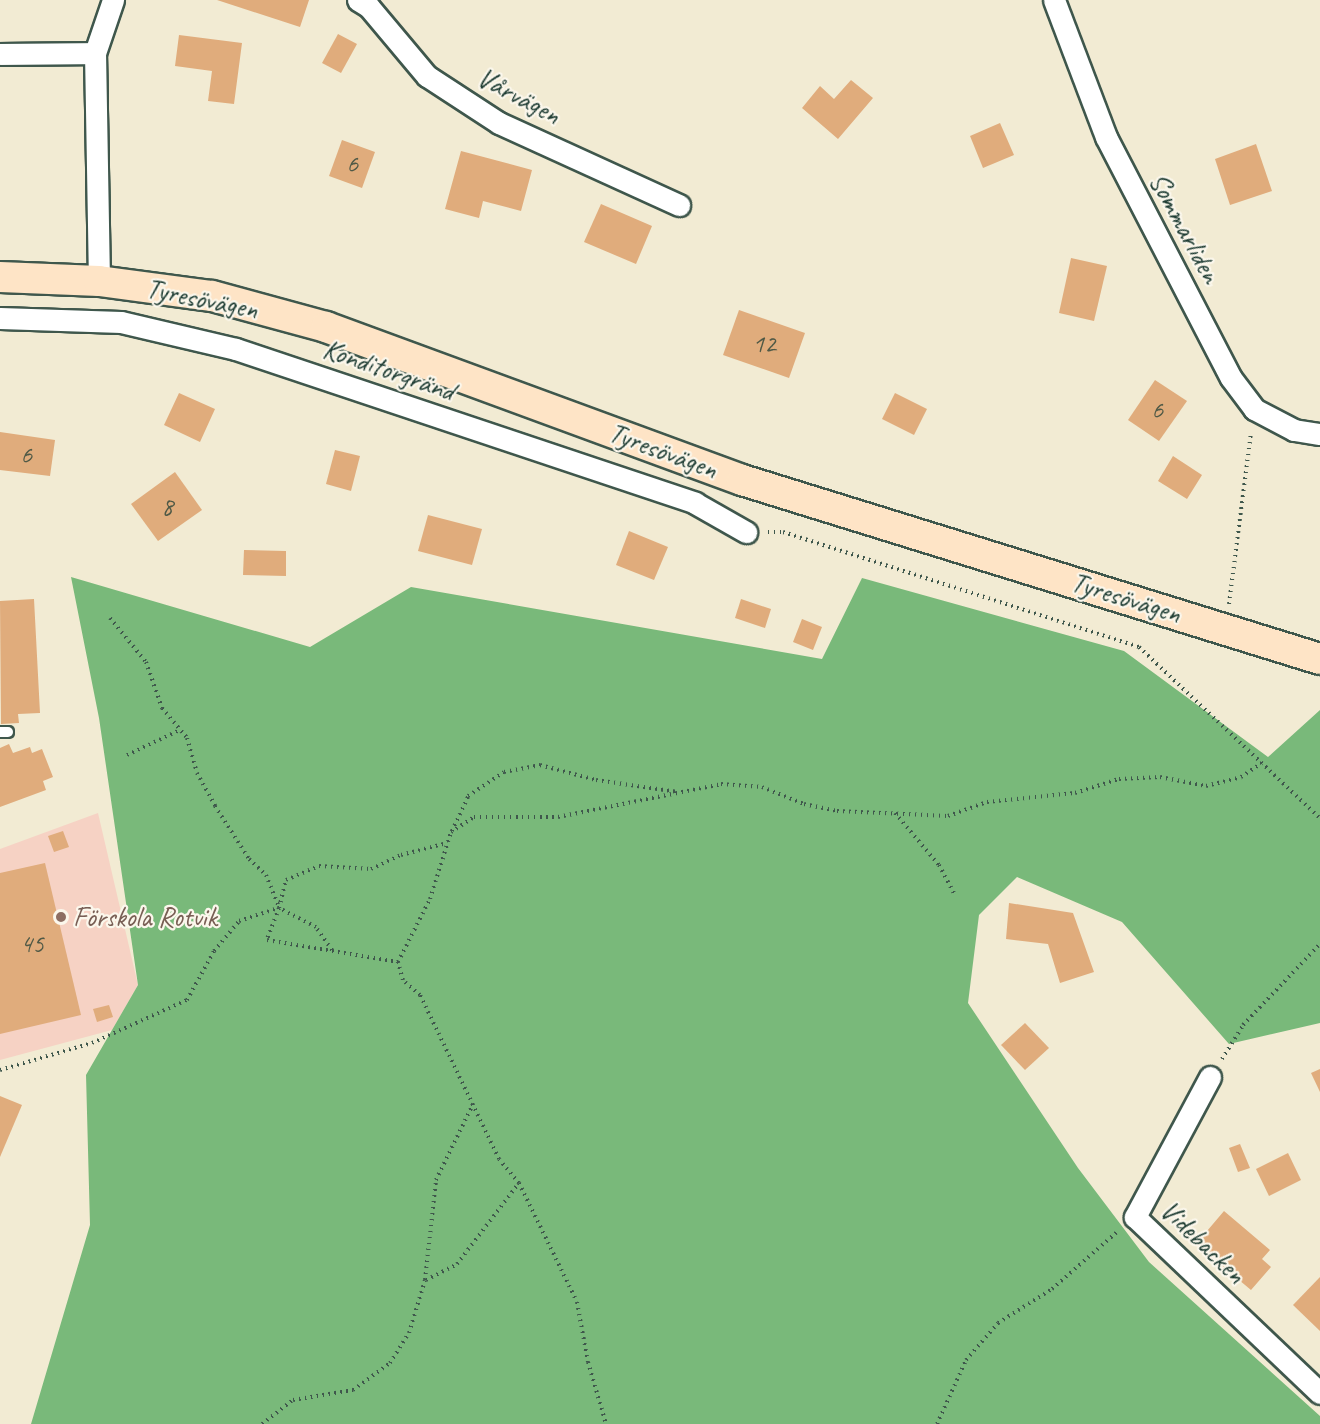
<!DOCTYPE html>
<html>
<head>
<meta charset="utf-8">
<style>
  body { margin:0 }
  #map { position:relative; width:1320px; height:1424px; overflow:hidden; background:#f2ebd3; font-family:Caveat,sans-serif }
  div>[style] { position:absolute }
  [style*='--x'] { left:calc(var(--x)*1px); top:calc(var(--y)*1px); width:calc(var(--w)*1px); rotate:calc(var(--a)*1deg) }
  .built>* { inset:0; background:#f6d2c4 }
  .forest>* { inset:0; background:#79b97a }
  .building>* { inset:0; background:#e0ac7c }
  .path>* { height:4px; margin-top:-2px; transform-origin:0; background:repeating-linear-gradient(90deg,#3f574c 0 1.5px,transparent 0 6px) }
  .roads { filter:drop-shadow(2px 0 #3f574c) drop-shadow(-2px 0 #3f574c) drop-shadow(0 2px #3f574c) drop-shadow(0 -2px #3f574c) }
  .service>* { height:10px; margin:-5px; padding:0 5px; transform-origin:5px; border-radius:5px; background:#fff }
  .minor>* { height:21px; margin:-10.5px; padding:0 10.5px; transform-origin:10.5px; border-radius:10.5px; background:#fff }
  .secondary>* { height:30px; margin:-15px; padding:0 15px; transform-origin:15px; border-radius:15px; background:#fee4c6 }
  .dots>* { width:16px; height:16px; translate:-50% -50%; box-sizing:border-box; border:3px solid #fbf7ec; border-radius:50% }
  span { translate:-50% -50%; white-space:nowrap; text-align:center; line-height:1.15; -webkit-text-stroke:4.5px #fbf7ec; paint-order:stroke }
  .number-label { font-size:26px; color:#4f5946 }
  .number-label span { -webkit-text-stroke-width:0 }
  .street-label { font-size:28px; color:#1f3d34 }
  .education-label { font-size:28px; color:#785e54 }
  .left { translate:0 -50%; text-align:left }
</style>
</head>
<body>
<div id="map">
  <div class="built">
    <i style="clip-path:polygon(98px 813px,138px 985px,112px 1030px,0 1060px,0 849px)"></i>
  </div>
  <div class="forest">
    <i style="clip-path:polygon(71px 577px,310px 647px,411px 587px,822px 659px,862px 578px,1124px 651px,1268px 757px,1320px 710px,1320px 1023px,1229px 1044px,1122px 922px,1017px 877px,979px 915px,968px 1003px,1078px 1168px,1149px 1262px,1320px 1416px,1320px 1424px,31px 1424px,90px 1225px,86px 1075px,138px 985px,99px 718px)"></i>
  </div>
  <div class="building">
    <i style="clip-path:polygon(217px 0,309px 0,300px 27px)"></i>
    <i style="clip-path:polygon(338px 34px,357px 44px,341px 73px,322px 63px)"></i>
    <i style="clip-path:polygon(179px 35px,242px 43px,234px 104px,208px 101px,212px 71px,175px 66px)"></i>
    <i style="clip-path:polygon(851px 80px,873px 98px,838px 139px,802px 108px,820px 86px,834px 99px)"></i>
    <i style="clip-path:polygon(1000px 123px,1014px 155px,983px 168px,970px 136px)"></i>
    <i style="clip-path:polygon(342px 140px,375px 152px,362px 188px,329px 176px)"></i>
    <i style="clip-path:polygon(1256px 144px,1272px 191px,1230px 205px,1215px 159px)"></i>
    <i style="clip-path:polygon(461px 151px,532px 170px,521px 211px,483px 201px,479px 218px,445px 209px)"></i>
    <i style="clip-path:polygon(601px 204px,652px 226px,636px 264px,584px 242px)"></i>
    <i style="clip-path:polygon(1071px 258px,1107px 266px,1094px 321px,1059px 313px)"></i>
    <i style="clip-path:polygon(739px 310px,805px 333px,789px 378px,723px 355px)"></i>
    <i style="clip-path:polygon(1155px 380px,1187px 401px,1159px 441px,1128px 420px)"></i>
    <i style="clip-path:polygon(179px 393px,215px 409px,200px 442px,164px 425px)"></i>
    <i style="clip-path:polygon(895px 393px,927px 409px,914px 435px,882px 419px)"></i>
    <i style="clip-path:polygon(0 432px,55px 440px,50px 476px,0 470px)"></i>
    <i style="clip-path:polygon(335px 450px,360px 456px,351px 491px,326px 484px)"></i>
    <i style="clip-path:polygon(1173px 456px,1202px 475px,1187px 499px,1158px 481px)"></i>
    <i style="clip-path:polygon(175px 472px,202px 510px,158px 541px,131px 504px)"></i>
    <i style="clip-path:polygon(428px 515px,482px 529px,472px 565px,418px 551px)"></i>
    <i style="clip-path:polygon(629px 531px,668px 547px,654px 580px,616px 565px)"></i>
    <i style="clip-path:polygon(244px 550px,286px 551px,286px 576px,243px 575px)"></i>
    <i style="clip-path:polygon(34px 599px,40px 713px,18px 714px,19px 723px,1px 724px,0 601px)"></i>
    <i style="clip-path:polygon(741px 599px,771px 609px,765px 628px,735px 618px)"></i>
    <i style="clip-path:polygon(802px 619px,822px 627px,813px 650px,793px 642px)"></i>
    <i style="clip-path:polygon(9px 744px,13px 753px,30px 747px,32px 753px,42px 749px,53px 777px,43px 781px,46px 790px,0 807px,0 748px)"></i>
    <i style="clip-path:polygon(63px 831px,69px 847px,54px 852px,48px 836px)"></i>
    <i style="clip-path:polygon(45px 863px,81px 1015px,0 1034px,0 873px)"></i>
    <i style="clip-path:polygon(1009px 903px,1073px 913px,1094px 972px,1060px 983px,1048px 944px,1006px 939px)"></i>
    <i style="clip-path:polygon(109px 1005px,113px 1017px,97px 1022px,93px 1009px)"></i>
    <i style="clip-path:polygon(1025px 1023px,1049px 1048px,1025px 1070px,1001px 1045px)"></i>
    <i style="clip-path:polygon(1320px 1069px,1320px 1092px,1311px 1073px)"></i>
    <i style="clip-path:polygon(0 1096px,22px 1105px,0 1157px)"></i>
    <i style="clip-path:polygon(1240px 1144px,1250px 1168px,1238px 1172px,1229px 1148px)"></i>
    <i style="clip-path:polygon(1288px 1153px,1301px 1180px,1269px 1196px,1256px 1169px)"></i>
    <i style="clip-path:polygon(1224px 1211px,1270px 1250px,1262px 1259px,1271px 1267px,1251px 1290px,1196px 1244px)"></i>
    <i style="clip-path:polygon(1320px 1277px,1320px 1331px,1293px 1305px)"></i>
  </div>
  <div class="path">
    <i style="--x:768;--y:532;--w:15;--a:0"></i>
    <i style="--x:783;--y:532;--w:374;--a:17.9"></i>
    <i style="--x:1139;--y:647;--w:249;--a:43.4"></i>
    <i style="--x:1229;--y:604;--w:172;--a:-82.7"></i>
    <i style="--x:110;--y:618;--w:57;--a:50.7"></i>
    <i style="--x:146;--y:662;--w:49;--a:70.8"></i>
    <i style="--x:162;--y:708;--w:39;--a:50"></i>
    <i style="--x:187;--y:738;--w:36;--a:74"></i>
    <i style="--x:197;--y:773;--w:38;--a:61"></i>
    <i style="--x:215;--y:806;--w:63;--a:57.3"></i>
    <i style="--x:249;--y:859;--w:23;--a:43"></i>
    <i style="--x:266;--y:875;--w:35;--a:68"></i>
    <i style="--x:279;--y:908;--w:34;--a:111"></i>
    <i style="--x:267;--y:940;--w:133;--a:9.5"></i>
    <i style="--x:127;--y:755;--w:59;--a:-25.3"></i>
    <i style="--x:895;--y:813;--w:68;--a:49.8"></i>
    <i style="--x:939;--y:865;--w:34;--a:62"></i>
    <i style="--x:452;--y:831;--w:38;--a:-65"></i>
    <i style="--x:468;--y:796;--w:43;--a:-33.7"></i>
    <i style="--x:504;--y:772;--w:37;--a:-11"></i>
    <i style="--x:540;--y:765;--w:58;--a:15"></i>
    <i style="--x:596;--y:780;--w:83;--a:8.3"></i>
    <i style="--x:332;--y:950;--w:28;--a:-125"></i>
    <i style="--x:316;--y:927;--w:42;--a:-152.8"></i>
    <i style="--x:279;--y:908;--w:29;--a:-76"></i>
    <i style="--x:286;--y:880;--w:36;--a:-23"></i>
    <i style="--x:319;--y:866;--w:52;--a:3.3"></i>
    <i style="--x:371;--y:869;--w:33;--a:-25"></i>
    <i style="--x:401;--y:855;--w:48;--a:-14.6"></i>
    <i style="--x:1222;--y:1059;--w:40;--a:-58"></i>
    <i style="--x:1243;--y:1025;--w:112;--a:-46.5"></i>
    <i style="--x:0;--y:1070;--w:96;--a:-16.4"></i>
    <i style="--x:92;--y:1043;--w:104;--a:-24.4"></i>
    <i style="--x:187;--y:1000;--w:56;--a:-61.1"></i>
    <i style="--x:214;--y:951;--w:39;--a:-50"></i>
    <i style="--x:239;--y:921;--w:41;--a:-18.4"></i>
    <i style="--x:519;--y:1183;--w:31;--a:-130"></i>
    <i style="--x:499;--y:1159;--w:182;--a:-115.7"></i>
    <i style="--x:420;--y:995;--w:23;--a:-139"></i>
    <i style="--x:403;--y:980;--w:19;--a:-106"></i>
    <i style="--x:398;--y:962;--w:71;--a:-63.1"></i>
    <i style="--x:430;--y:899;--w:70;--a:-72.6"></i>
    <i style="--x:451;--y:832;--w:27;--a:-33"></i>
    <i style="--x:474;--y:817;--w:84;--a:0"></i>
    <i style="--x:558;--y:817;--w:166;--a:-11.4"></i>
    <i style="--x:721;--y:784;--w:41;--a:4.2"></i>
    <i style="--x:762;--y:787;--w:45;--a:22"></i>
    <i style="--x:804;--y:804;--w:34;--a:12"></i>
    <i style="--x:837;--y:811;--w:111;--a:2.6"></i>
    <i style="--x:948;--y:816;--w:41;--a:-19.7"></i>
    <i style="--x:987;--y:802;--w:88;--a:-5.8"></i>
    <i style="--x:1075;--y:793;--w:46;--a:-17.7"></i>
    <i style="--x:1119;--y:779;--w:41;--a:-2.8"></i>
    <i style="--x:1160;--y:777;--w:47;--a:11.1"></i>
    <i style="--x:1206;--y:786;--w:36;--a:-14"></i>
    <i style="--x:1241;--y:777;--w:25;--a:-34"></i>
    <i style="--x:426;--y:1280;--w:35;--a:-27"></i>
    <i style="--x:457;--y:1264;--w:102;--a:-52.6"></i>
    <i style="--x:519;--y:1183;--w:132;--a:64"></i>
    <i style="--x:577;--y:1302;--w:61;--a:79.6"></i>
    <i style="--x:588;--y:1362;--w:65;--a:73.8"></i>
    <i style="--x:262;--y:1424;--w:39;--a:-38"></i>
    <i style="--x:293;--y:1400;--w:61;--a:-9.5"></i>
    <i style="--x:353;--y:1390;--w:46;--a:-36.1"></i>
    <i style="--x:390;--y:1363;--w:36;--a:-58"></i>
    <i style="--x:409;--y:1333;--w:55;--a:-73.2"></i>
    <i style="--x:425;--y:1280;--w:101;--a:-83.7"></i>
    <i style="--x:436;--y:1180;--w:85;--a:-64"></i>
    <i style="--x:937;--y:1424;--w:70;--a:-65.6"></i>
    <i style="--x:966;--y:1360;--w:49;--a:-49.1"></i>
    <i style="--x:998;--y:1323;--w:64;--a:-32.2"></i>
    <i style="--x:1052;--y:1289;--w:88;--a:-41.3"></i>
  </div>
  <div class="roads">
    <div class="service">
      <i style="--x:0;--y:732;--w:8;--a:0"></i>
    </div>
    <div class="minor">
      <i style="--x:358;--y:0;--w:13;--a:32"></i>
      <i style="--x:369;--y:7;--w:90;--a:50"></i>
      <i style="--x:427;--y:76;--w:86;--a:33.1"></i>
      <i style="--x:499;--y:123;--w:198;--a:24.5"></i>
      <i style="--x:1054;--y:0;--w:147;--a:69.2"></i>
      <i style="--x:1106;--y:137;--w:271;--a:62.6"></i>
      <i style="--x:1231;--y:378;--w:39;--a:53"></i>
      <i style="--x:1254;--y:409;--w:45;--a:27.7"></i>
      <i style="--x:1294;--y:430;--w:26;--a:9"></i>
      <i style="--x:0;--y:54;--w:95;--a:-0.6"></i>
      <i style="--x:99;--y:281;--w:228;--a:-91"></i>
      <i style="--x:95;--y:53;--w:56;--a:-71.2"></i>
      <i style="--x:0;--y:318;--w:121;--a:1.9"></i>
      <i style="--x:121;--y:322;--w:118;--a:13.2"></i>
      <i style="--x:236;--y:349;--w:484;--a:18.5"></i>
      <i style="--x:695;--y:503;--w:59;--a:29.6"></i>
      <i style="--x:1210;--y:1077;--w:159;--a:118.2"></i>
      <i style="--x:1135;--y:1217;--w:255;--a:43.6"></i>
    </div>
    <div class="secondary">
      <i style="--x:0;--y:277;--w:99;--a:2.3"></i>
      <i style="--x:99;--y:281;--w:114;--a:7.6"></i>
      <i style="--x:212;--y:296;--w:118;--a:15.2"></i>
      <i style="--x:326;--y:327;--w:443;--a:20.2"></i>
      <i style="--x:742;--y:480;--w:605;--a:17.21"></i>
    </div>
  </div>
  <div class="dots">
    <i style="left:61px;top:917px;background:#8d6e63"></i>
  </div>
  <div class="number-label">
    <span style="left:352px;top:164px">6</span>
    <span style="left:764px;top:344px">12</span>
    <span style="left:1157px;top:410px">6</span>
    <span style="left:26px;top:455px">6</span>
    <span style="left:167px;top:507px">8</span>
    <span style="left:32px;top:944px">45</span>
  </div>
  <div class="street-label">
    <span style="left:519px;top:96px;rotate:28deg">Vårvägen</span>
    <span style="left:1185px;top:228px;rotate:62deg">Sommarliden</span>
    <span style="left:202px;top:299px;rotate:11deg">Tyresövägen</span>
    <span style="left:389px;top:370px;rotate:19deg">Konditorgränd</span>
    <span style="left:663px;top:451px;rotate:20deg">Tyresövägen</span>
    <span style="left:1126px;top:598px;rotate:17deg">Tyresövägen</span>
    <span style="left:1203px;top:1242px;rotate:44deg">Videbacken</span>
  </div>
  <div class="education-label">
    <span class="left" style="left:73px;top:917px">Förskola Rotvik</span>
  </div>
</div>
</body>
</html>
